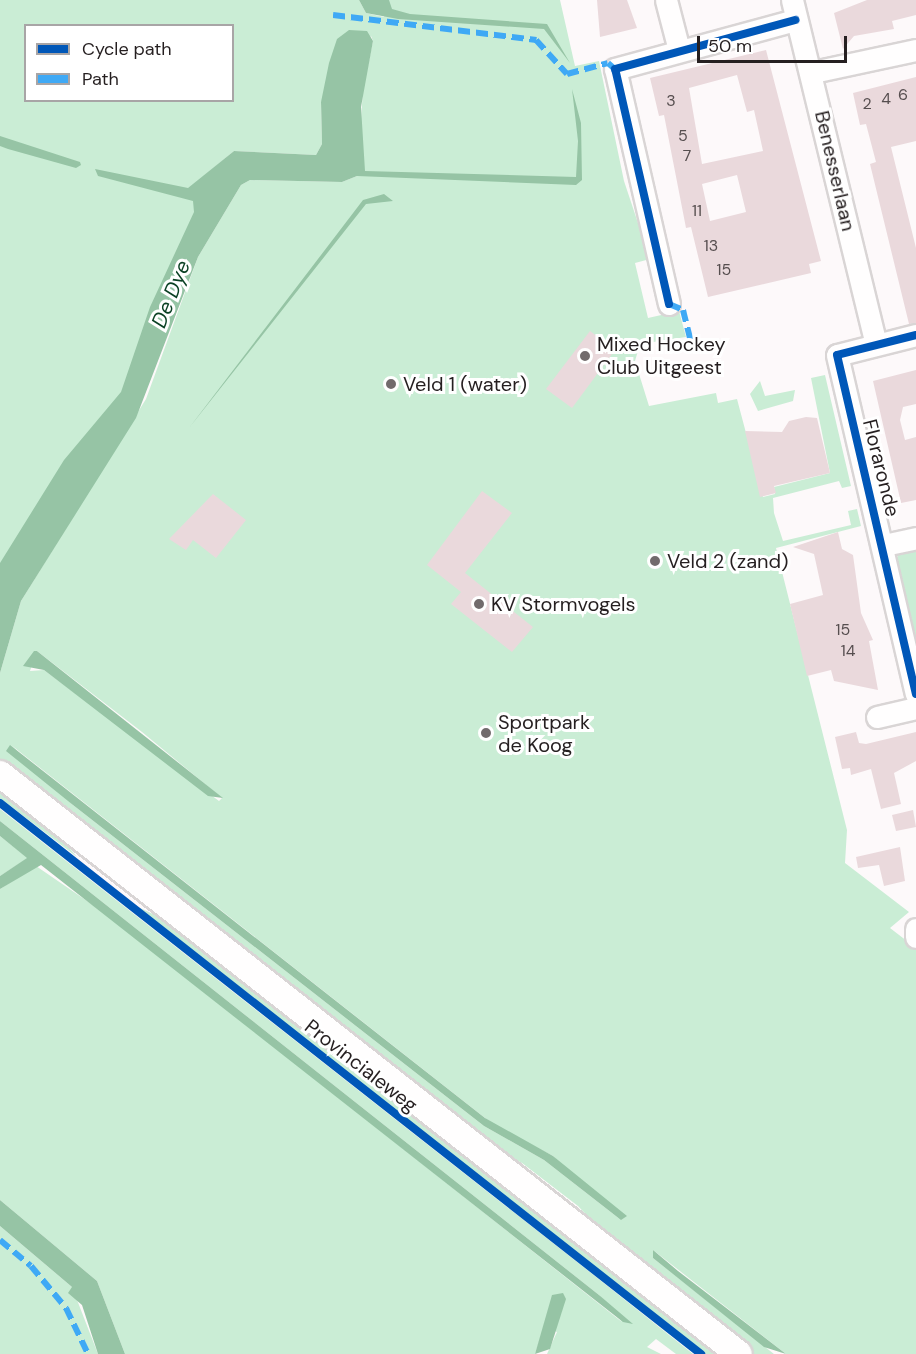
<!DOCTYPE html>
<html>
<head>
<meta charset="utf-8">
<style>
  body { margin:0 }
  #map { position:relative; width:916px; height:1354px; overflow:hidden; background:#fdf9fa; font-family:"DM Sans",sans-serif }
  div>[style] { position:absolute }
  [style*='--x'] { left:calc(var(--x)*1px); top:calc(var(--y)*1px); width:calc(var(--w)*1px); rotate:calc(var(--a)*1deg) }
  .green>* { inset:0; background:#caedd5 }
  .water>* { inset:0; background:#96c4a5 }
  .building>* { inset:0; background:#ead9dc }
  .roads { filter:drop-shadow(2px 0 #d9d5d5) drop-shadow(-2px 0 #d9d5d5) drop-shadow(0 2px #d9d5d5) drop-shadow(0 -2px #d9d5d5) }
  .minor>* { height:21px; margin:-10.5px; padding:0 10.5px; transform-origin:10.5px; border-radius:10.5px; background:#fffefe }
  .major>* { height:26px; margin:-13px; padding:0 13px; transform-origin:13px; border-radius:13px; background:#fffefe }
  .quiet>* { height:6px; margin-top:-3px; transform-origin:0; background:repeating-linear-gradient(90deg,#3fa9f5 0 12px,transparent 0 18px) }
  .cycleway>* { height:8px; margin:-4px; padding:0 4px; transform-origin:4px; border-radius:4px; background:#0057b8 }
  .dots>* { width:16px; height:16px; translate:-50% -50%; box-sizing:border-box; border:3px solid #fff; border-radius:50% }
  span { translate:-50% -50%; white-space:nowrap; text-align:center; line-height:1.15; -webkit-text-stroke:6px #fff; paint-order:stroke }
  .number-label { font-size:16px; color:#564e4f }
  .number-label span { -webkit-text-stroke-width:0 }
  .street-label { font-size:20px; color:#251f20 }
  .poi-label { font-size:20px; color:#251f20 }
  .left { translate:0 -50%; text-align:left }
  .water-label { font-size:21px; color:#0b4124; font-style:italic }
  .legend { position:absolute; left:24px; top:24px; width:210px; height:78px; box-sizing:border-box; background:#fff; border:2px solid #a8a5a6; margin:0; padding:8px 10px; list-style:none; font-size:18px; color:#251f20 }
  .legend li { display:flex; align-items:center; gap:12px; height:30px }
  .legend b { width:30px; border:2px solid #a8a5a6 }
  .scale { position:absolute; left:697px; top:36px; width:150px; height:27px; box-sizing:border-box; border:3px solid #251f20; border-top:0; padding-left:8px; font-size:18px; line-height:21px; white-space:nowrap; color:#251f20; -webkit-text-stroke:4px #fff; paint-order:stroke }
</style>
</head>
<body>
<div id="map">
  <div class="green">
    <i style="clip-path:polygon(evenodd,0 0,359px 0,366px 13px,384px 17px,389px 0,560px 0,575px 66px,599px 61px,624px 181px,650px 259px,635px 263px,648px 318px,679px 311px,686px 337px,640px 344px,635px 361px,649px 406px,716px 393px,718px 403px,737px 399px,763px 497px,775px 494px,774px 487px,830px 473px,811px 378px,825px 375px,851px 486px,842px 488px,839px 481px,773px 498px,774px 513px,783px 541px,851px 525px,848px 511px,857px 509px,861px 526px,776px 548px,847px 830px,845px 863px,909px 912px,890px 928px,916px 948px,916px 1354px,786px 1354px,653px 1250px,653px 1258px,774px 1354px,753px 1354px,615px 1245px,578px 1206px,522px 1163px,493px 1149px,0 762px,0 673px,21px 601px,146px 399px,198px 257px,241px 185px,250px 180px,342px 182px,357px 176px,363px 90px,373px 41px,371px 36px,321px 102px,322px 144px,316px 155px,234px 151px,188px 189px,206px 201px,121px 426px,0 597px,0 0,26px 26px,232px 26px,232px 100px,26px 100px,26px 26px,0 0,37px 651px,142px 732px,222px 798px,219px 801px,44px 670px,30px 671px,37px 651px,0 0,11px 745px,494px 1125px,553px 1156px,621px 1220px,544px 1160px,484px 1126px,73px 805px,11px 745px)"></i>
    <i style="clip-path:polygon(760px 381px,765px 396px,795px 390px,793px 401px,758px 411px,750px 394px)"></i>
    <i style="clip-path:polygon(916px 551px,916px 662px,894px 567px,898px 555px)"></i>
    <i style="clip-path:polygon(0 788px,55px 831px,77px 857px,0 798px)"></i>
    <i style="clip-path:polygon(0 809px,591px 1273px,693px 1354px,676px 1354px,656px 1339px,647px 1347px,661px 1354px,547px 1354px,557px 1332px,544px 1327px,535px 1354px,125px 1354px,97px 1281px,0 1200px,0 889px,36px 866px,109px 916px,622px 1322px,599px 1295px,0 821px)"></i>
    <i style="clip-path:polygon(0 836px,28px 858px,0 876px)"></i>
    <i style="clip-path:polygon(138px 907px,170px 922px,719px 1354px,706px 1354px)"></i>
    <i style="clip-path:polygon(0 1226px,72px 1287px,98px 1354px,0 1354px)"></i>
  </div>
  <div class="water">
    <i style="clip-path:polygon(359px 0,389px 0,392px 9px,410px 14px,547px 24px,570px 63px,544px 29px,398px 19px,366px 13px)"></i>
    <i style="clip-path:polygon(349px 30px,367px 31px,373px 41px,361px 107px,365px 171px,576px 177px,578px 141px,572px 89px,581px 123px,582px 180px,576px 185px,357px 176px,342px 182px,250px 180px,241px 185px,198px 257px,136px 418px,21px 601px,0 673px,0 563px,64px 460px,121px 392px,150px 307px,194px 212px,193px 201px,98px 176px,95px 169px,188px 188px,234px 151px,316px 155px,322px 144px,321px 102px,329px 63px,337px 39px)"></i>
    <i style="clip-path:polygon(0 136px,80px 162px,81px 165px,76px 168px,8px 149px,0 146px)"></i>
    <i style="clip-path:polygon(384px 194px,393px 201px,366px 204px,189px 428px,363px 200px)"></i>
    <i style="clip-path:polygon(34px 651px,37px 651px,223px 798px,208px 796px,44px 670px,23px 666px)"></i>
    <i style="clip-path:polygon(10px 745px,485px 1118px,553px 1156px,627px 1216px,621px 1220px,544px 1160px,484px 1126px,73px 805px,6px 751px)"></i>
    <i style="clip-path:polygon(0 821px,599px 1295px,633px 1324px,623px 1322px,41px 865px,0 889px,0 876px,27px 858px,0 836px)"></i>
    <i style="clip-path:polygon(0 1200px,97px 1281px,125px 1354px,98px 1354px,82px 1305px,68px 1293px,72px 1287px,0 1226px)"></i>
    <i style="clip-path:polygon(653px 1250px,678px 1271px,786px 1354px,764px 1347px,653px 1258px)"></i>
    <i style="clip-path:polygon(563px 1293px,566px 1299px,550px 1349px,535px 1354px,552px 1295px)"></i>
  </div>
  <div class="building">
    <i style="clip-path:polygon(597px 0,627px 0,637px 28px,600px 37px)"></i>
    <i style="clip-path:polygon(867px 0,916px 0,916px 15px,892px 21px,894px 29px,854px 36px,843px 49px,834px 13px)"></i>
    <i style="clip-path:polygon(evenodd,766px 50px,821px 261px,809px 264px,811px 273px,708px 297px,691px 227px,686px 228px,664px 115px,659px 116px,650px 78px,766px 50px,737px 75px,747px 112px,754px 110px,763px 151px,702px 164px,689px 88px,737px 75px,766px 50px,737px 175px,746px 212px,710px 221px,702px 184px,737px 175px)"></i>
    <i style="clip-path:polygon(916px 77px,916px 141px,891px 147px,916px 248px,916px 323px,909px 324px,870px 164px,876px 162px,866px 124px,860px 125px,853px 93px)"></i>
    <i style="clip-path:polygon(590px 331px,615px 350px,572px 408px,546px 389px)"></i>
    <i style="clip-path:polygon(916px 370px,916px 404px,903px 407px,900px 420px,905px 440px,916px 437px,916px 500px,901px 503px,873px 381px)"></i>
    <i style="clip-path:polygon(806px 417px,817px 418px,830px 473px,774px 486px,776px 493px,760px 497px,745px 431px,782px 432px,789px 421px)"></i>
    <i style="clip-path:polygon(482px 491px,512px 513px,465px 573px,533px 627px,512px 652px,451px 604px,461px 592px,427px 565px)"></i>
    <i style="clip-path:polygon(213px 494px,246px 520px,216px 558px,193px 540px,186px 550px,169px 539px)"></i>
    <i style="clip-path:polygon(838px 532px,842px 549px,853px 555px,861px 613px,873px 640px,869px 641px,878px 690px,834px 681px,831px 670px,807px 676px,790px 604px,823px 595px,814px 554px,793px 547px)"></i>
    <i style="clip-path:polygon(856px 732px,859px 743px,866px 744px,916px 732px,916px 761px,894px 773px,901px 804px,881px 809px,871px 769px,851px 775px,850px 768px,842px 769px,835px 737px)"></i>
    <i style="clip-path:polygon(913px 810px,916px 827px,896px 831px,892px 815px)"></i>
    <i style="clip-path:polygon(900px 847px,905px 881px,884px 886px,879px 865px,858px 868px,856px 857px)"></i>
  </div>
  <div class="roads">
    <div class="minor">
      <i style="--x:666;--y:0;--w:52;--a:75.4"></i>
      <i style="--x:792;--y:0;--w:354;--a:76.3"></i>
      <i style="--x:813;--y:72;--w:105;--a:-12.1"></i>
      <i style="--x:669;--y:304;--w:241;--a:-102.9"></i>
      <i style="--x:615;--y:69;--w:187;--a:-15.2"></i>
      <i style="--x:916;--y:335;--w:81;--a:165.8"></i>
      <i style="--x:837;--y:355;--w:348;--a:76.9"></i>
      <i style="--x:884;--y:545;--w:33;--a:-12"></i>
      <i style="--x:877;--y:717;--w:40;--a:-13"></i>
      <i style="--x:916;--y:929;--w:8;--a:90"></i>
    </div>
    <div class="major">
      <i style="--x:0;--y:774;--w:939;--a:38.13"></i>
    </div>
  </div>
  <div class="quiet">
    <i style="--x:333;--y:15;--w:205;--a:7"></i>
    <i style="--x:536;--y:40;--w:46;--a:47.6"></i>
    <i style="--x:567;--y:74;--w:42;--a:-15"></i>
    <i style="--x:608;--y:63;--w:9;--a:41"></i>
    <i style="--x:669;--y:304;--w:15;--a:23"></i>
    <i style="--x:683;--y:310;--w:36;--a:76"></i>
    <i style="--x:0;--y:1240;--w:40;--a:40"></i>
    <i style="--x:31;--y:1266;--w:55;--a:50.2"></i>
    <i style="--x:66;--y:1308;--w:51;--a:64.4"></i>
  </div>
  <div class="cycleway">
    <i style="--x:669;--y:304;--w:241;--a:-102.9"></i>
    <i style="--x:615;--y:69;--w:187;--a:-15.2"></i>
    <i style="--x:916;--y:335;--w:81;--a:165.8"></i>
    <i style="--x:837;--y:355;--w:348;--a:76.9"></i>
    <i style="--x:0;--y:803;--w:892;--a:38.17"></i>
  </div>
  <div class="dots">
    <i style="left:585px;top:356px;background:#716b6c"></i>
    <i style="left:391px;top:384px;background:#716b6c"></i>
    <i style="left:655px;top:561px;background:#716b6c"></i>
    <i style="left:479px;top:604px;background:#716b6c"></i>
    <i style="left:486px;top:733px;background:#716b6c"></i>
  </div>
  <div class="number-label">
    <span style="left:903px;top:95px">6</span>
    <span style="left:886px;top:99px">4</span>
    <span style="left:671px;top:101px">3</span>
    <span style="left:867px;top:104px">2</span>
    <span style="left:683px;top:136px">5</span>
    <span style="left:687px;top:156px">7</span>
    <span style="left:697px;top:211px">11</span>
    <span style="left:711px;top:246px">13</span>
    <span style="left:724px;top:270px">15</span>
    <span style="left:843px;top:630px">15</span>
    <span style="left:848px;top:651px">14</span>
  </div>
  <div class="street-label">
    <span style="left:835px;top:171px;rotate:77deg">Benesserlaan</span>
    <span style="left:881px;top:468px;rotate:76deg">Floraronde</span>
    <span style="left:361px;top:1066px;rotate:38deg">Provincialeweg</span>
  </div>
  <div class="poi-label">
    <span class="left" style="left:597px;top:356px">Mixed Hockey<br>Club Uitgeest</span>
    <span class="left" style="left:403px;top:384px">Veld 1 (water)</span>
    <span class="left" style="left:667px;top:561px">Veld 2 (zand)</span>
    <span class="left" style="left:491px;top:604px">KV Stormvogels</span>
    <span class="left" style="left:498px;top:734px">Sportpark<br>de Koog</span>
  </div>
  <div class="water-label">
    <span style="left:171px;top:294px;rotate:-68deg">De Dye</span>
  </div>
  <ul class="legend">
  <li><b style="height:8px;background:#0057b8"></b>Cycle path</li>
  <li><b style="height:8px;background:#3fa9f5"></b>Path</li>
  </ul>
  <div class="scale">50 m</div>
</div>
</body>
</html>
